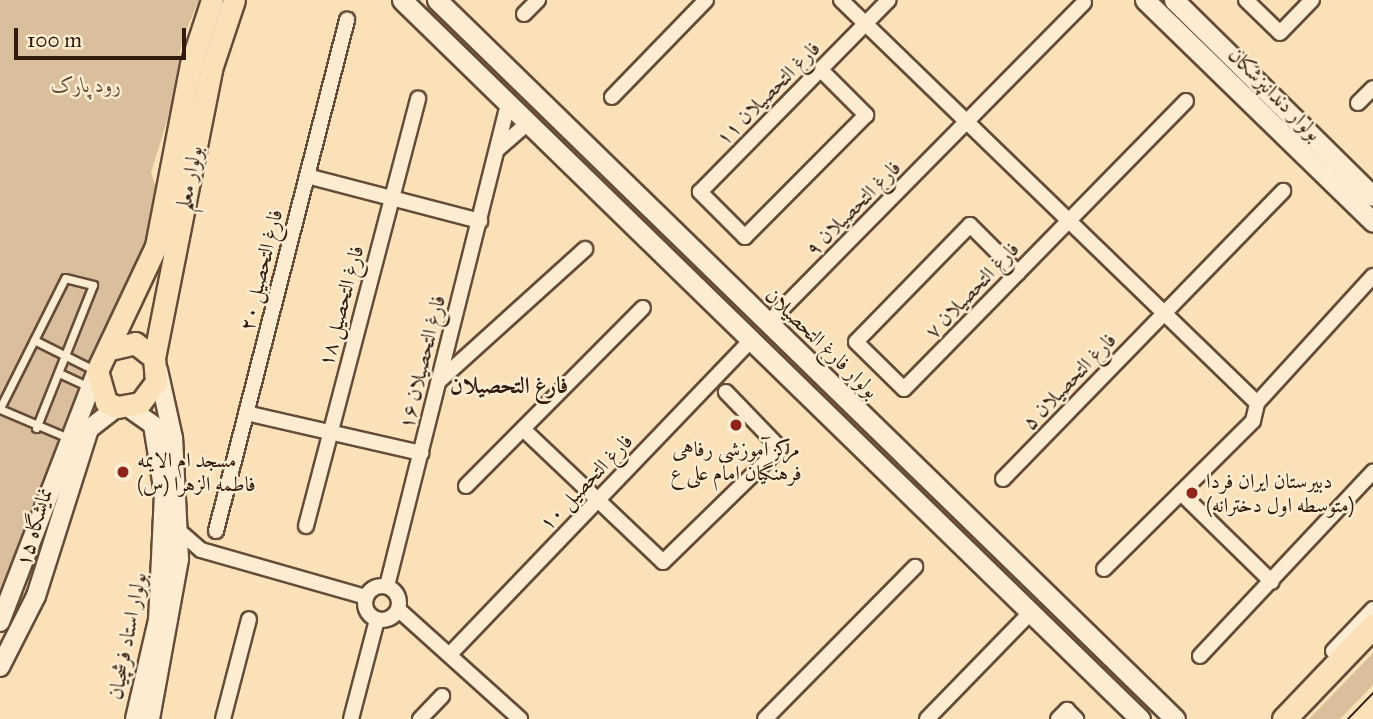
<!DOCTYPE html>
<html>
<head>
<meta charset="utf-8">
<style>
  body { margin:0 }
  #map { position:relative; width:1373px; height:719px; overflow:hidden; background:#fbe1b8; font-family:"IM FELL Great Primer",Amiri,serif }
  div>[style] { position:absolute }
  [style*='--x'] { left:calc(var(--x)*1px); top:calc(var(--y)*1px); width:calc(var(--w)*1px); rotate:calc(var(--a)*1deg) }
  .green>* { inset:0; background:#d9bf9b }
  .roads { filter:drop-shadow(2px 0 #644c38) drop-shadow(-2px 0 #644c38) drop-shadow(0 2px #644c38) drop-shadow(0 -2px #644c38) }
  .service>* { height:7px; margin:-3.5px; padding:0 3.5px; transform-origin:3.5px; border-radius:3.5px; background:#fcecd1 }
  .minor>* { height:14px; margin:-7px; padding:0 7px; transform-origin:7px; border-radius:7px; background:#fcecd1 }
  .minor>.ring { margin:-7px; padding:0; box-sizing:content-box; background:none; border:14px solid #fcecd1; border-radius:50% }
  .tertiary>* { height:18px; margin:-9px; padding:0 9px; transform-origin:9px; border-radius:9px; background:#fcecd1 }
  .secondary>* { height:19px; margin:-9.5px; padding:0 9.5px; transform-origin:9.5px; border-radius:9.5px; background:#fcecd1 }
  .primary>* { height:21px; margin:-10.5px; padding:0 10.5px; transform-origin:10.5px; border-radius:10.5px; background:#fbe1b8 }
  .trunk>* { height:23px; margin:-11.5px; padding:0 11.5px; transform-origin:11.5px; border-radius:11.5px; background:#fbe1b8 }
  .tram>* { height:2px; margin:-1px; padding:0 1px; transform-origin:1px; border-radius:1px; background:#311b0d }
  .dots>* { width:19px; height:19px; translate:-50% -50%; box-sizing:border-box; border:4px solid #fcecd1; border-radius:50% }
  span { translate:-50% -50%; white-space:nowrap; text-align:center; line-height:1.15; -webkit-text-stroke:5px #fcecd1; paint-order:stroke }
  .park-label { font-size:21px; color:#634c38; font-style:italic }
  .street-label { font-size:21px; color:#311b0d }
  .poi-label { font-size:21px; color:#311b0d }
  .left { translate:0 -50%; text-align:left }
  .neighbourhood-label { font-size:23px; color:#311b0d; font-weight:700 }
  .scale { position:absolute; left:14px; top:28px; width:172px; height:32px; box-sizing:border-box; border:4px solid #311b0d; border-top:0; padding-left:9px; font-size:21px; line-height:24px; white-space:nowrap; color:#311b0d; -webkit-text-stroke:5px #fcecd1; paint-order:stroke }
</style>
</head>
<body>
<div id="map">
  <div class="green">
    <i style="clip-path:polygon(0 0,199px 0,182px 40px,174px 97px,151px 173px,156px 187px,148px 249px,63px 431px,0 610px)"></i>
    <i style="clip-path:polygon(1373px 653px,1373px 685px,1340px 719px,1309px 719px)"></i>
  </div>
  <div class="roads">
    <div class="service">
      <i style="--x:34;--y:340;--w:69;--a:26.6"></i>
      <i style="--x:59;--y:373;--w:33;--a:25"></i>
      <i style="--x:0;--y:408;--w:145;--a:-63.4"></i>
      <i style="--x:65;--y:278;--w:29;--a:14"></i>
      <i style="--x:93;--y:285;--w:154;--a:111.7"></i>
      <i style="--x:0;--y:409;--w:72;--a:23"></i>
    </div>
    <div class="minor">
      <i style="--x:841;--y:0;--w:579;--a:44.09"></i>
      <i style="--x:1246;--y:0;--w:47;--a:44.1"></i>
      <i style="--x:1280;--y:33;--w:46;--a:-45.9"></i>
      <i style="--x:524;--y:14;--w:20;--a:-45"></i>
      <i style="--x:821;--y:70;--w:64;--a:45"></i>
      <i style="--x:866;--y:115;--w:172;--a:134.8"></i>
      <i style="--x:745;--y:237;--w:64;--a:-135"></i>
      <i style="--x:700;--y:192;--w:269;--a:-45.5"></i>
      <i style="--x:612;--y:97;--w:135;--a:-45.9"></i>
      <i style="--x:1358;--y:103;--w:21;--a:-45"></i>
      <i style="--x:498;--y:149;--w:40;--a:-41"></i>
      <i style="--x:307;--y:176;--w:179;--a:14.6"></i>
      <i style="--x:1018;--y:273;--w:68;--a:-135"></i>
      <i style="--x:970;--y:225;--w:163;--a:134.3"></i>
      <i style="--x:856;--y:342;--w:67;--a:44.4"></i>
      <i style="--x:904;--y:389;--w:403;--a:-45.6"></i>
      <i style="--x:768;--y:323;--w:450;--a:-45.4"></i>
      <i style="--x:439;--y:381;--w:197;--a:-42.1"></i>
      <i style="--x:246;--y:413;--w:180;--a:12.9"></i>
      <i style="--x:523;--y:429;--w:193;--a:43.5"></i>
      <i style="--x:663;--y:562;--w:163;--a:-44.3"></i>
      <i style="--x:780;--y:448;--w:78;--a:-134"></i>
      <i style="--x:1003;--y:479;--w:402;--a:-45.8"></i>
      <i style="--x:466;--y:486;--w:251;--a:-45.2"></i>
      <i style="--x:1181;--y:493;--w:127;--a:44.4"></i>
      <i style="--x:306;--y:526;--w:442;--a:-75.3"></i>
      <i style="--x:178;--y:530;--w:30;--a:41"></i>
      <i style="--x:201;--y:550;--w:172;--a:15.9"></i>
      <i style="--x:216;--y:531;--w:528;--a:-75.62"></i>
      <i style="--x:1104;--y:569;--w:210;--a:-44.8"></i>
      <i style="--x:1253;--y:421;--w:18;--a:-77"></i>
      <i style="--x:1257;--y:403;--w:172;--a:-47.6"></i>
      <i class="ring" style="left:365px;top:586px;width:20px;height:20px"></i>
      <i style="--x:387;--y:586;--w:497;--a:-75.9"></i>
      <i style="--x:399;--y:610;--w:163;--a:42"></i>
      <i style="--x:1333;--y:651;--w:58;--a:-46.4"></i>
      <i style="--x:452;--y:652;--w:431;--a:-46.2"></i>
      <i style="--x:1200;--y:656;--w:253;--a:-46.8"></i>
      <i style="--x:223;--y:719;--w:103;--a:-75.4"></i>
      <i style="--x:351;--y:719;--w:102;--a:-75.3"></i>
      <i style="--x:420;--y:719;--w:32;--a:-46"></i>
      <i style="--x:765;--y:719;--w:214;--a:-45.4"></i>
      <i style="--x:927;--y:719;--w:151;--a:-45.8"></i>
      <i style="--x:1058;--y:719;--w:13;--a:-45"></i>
      <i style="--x:1067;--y:710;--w:13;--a:45"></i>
    </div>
    <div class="tertiary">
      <i style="--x:129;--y:408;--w:29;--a:35"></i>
      <i style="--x:153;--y:425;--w:70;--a:80.9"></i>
      <i style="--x:164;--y:494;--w:126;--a:92.7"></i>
      <i style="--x:158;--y:620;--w:102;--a:103.1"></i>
      <i style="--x:0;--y:622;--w:269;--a:-68.9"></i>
      <i style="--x:0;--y:667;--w:80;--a:-63.1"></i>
      <i style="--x:36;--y:596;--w:175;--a:-72.4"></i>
      <i style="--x:89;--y:429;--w:36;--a:-38"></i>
      <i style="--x:150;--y:719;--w:163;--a:-79.7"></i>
      <i style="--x:179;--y:559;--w:121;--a:-92.8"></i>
      <i style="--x:173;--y:438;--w:70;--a:-102.4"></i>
    </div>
    <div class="secondary">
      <i style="--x:402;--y:0;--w:1030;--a:44.25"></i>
      <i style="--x:437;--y:0;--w:1030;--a:44.25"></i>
      <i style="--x:1145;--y:0;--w:318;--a:44.2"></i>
      <i style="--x:1174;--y:0;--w:279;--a:44.6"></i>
    </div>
    <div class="primary">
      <i style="--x:110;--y:349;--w:26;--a:-13"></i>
      <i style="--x:135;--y:343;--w:24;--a:38"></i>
      <i style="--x:154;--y:358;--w:24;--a:85"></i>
      <i style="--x:156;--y:382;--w:26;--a:127"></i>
      <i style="--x:140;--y:403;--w:23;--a:170"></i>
      <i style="--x:117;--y:407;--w:12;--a:-156"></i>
      <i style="--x:106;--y:402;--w:32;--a:-106"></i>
      <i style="--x:97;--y:371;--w:138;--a:-64.7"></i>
      <i style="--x:156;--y:246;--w:185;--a:-79.1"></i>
      <i style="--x:191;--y:64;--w:67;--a:-71.8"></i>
      <i style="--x:154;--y:358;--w:295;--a:-78.8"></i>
      <i style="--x:211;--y:69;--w:73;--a:-71.6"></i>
    </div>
    <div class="trunk">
      <i style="--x:1284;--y:719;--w:129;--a:-46.3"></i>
    </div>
  </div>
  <div class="tram">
    <i style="--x:1348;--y:719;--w:36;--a:-46"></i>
  </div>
  <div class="dots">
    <i style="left:736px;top:425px;background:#8f2418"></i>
    <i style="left:123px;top:472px;background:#8f2418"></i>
    <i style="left:1192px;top:493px;background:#8f2418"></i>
  </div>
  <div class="park-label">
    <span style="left:86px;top:85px">رود پارک</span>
  </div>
  <div class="street-label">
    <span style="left:768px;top:93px;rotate:-45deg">فارغ التحصیلان ۱۱</span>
    <span style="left:1275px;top:94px;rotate:45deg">بولوار دندانپزشکان</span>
    <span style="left:189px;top:178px;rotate:-79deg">بولوار معلم</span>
    <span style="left:853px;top:208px;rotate:-45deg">فارغ التحصیلان ۹</span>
    <span style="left:261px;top:270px;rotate:-76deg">فارغ التحصیل ۲۰</span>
    <span style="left:972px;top:290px;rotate:-46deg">فارغ التحصیلان ۷</span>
    <span style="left:341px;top:306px;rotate:-75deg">فارغ التحصیل ۱۸</span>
    <span style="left:822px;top:343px;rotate:44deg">بولوار فارغ التحصیلان</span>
    <span style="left:422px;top:362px;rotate:-76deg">فارغ التحصیلان ۱۶</span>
    <span style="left:1069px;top:381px;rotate:-46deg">فارغ التحصیلان ۵</span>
    <span style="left:586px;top:482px;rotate:-46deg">فارغ التحصیل ۱۰</span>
    <span style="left:34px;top:527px;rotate:-73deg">نمایشگاه ۱۵</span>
    <span style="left:127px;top:636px;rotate:-79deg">بولوار استاد فرشچیان</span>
  </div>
  <div class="poi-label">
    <span style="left:736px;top:461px">مرکز آموزشی رفاهی<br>فرهنگیان امام علی ع</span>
    <span class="left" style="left:137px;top:472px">مسجد ام الایمه<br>فاطمه الزهرا (س)</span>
    <span class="left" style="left:1206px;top:493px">دبیرستان ایران فردا<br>(متوسطه اول دخترانه)</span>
  </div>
  <div class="neighbourhood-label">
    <span style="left:509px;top:385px">فارغ التحصیلان</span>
  </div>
  <div class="scale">100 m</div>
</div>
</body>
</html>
